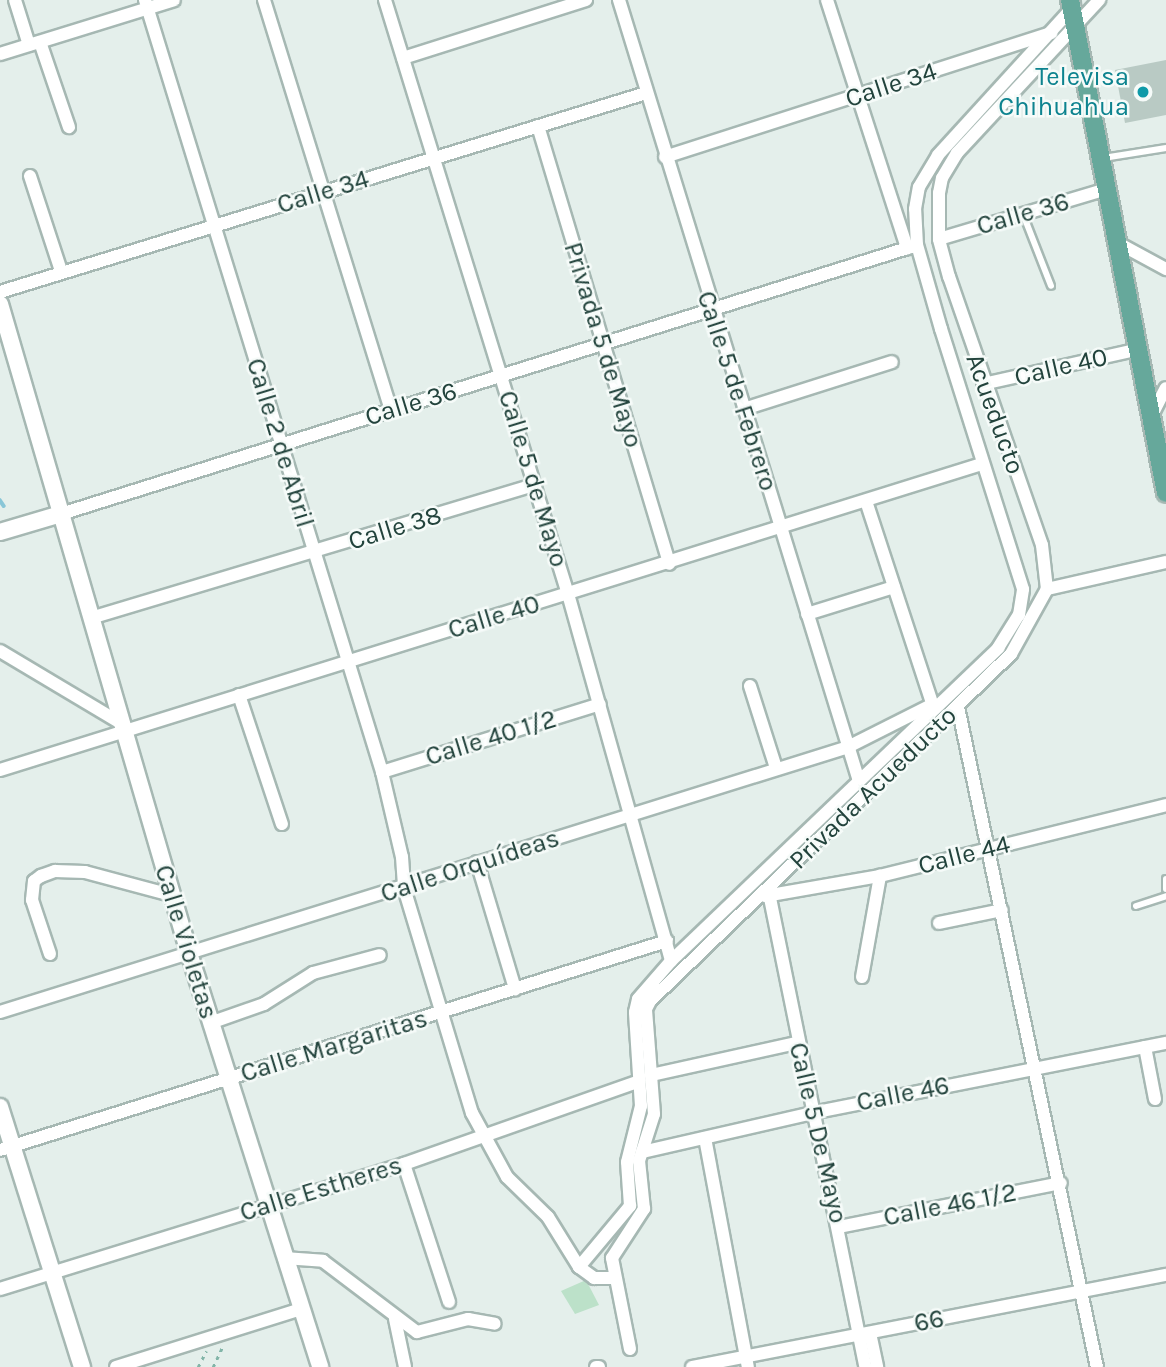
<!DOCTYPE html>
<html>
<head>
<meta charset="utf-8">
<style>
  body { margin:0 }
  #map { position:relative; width:1166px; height:1367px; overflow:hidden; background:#e4efeb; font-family:Karla,sans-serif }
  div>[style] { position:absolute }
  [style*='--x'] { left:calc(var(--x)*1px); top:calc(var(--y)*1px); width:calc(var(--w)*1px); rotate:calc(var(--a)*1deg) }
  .green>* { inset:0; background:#bce1c9 }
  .stream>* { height:3.5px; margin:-1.75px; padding:0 1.75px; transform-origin:1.75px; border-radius:1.75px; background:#89c6d7 }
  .building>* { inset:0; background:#b9cac4 }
  .path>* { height:2.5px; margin-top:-1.25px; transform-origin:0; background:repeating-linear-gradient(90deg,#82b5a8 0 3.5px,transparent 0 8.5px) }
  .roads { filter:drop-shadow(2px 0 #a6b8b3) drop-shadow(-2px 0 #a6b8b3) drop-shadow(0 2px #a6b8b3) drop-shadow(0 -2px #a6b8b3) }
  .lane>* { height:6px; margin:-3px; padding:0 3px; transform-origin:3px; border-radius:3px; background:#fff }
  .street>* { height:12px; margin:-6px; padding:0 6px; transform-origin:6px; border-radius:6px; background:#fff }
  .secondary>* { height:16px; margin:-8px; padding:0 8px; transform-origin:8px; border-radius:8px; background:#fff }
  .primary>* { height:18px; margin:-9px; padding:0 9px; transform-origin:9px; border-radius:9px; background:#66a89b }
  .dots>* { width:19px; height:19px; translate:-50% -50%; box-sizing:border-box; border:4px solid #f6fbf9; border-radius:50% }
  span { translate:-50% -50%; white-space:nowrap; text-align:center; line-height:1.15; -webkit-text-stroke:5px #f6fbf9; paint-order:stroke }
  .culture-label { font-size:26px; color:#0d838f }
  .right { translate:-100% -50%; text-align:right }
  .street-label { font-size:26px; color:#22433c }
</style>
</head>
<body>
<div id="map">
  <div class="green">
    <i style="clip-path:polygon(586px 1280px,599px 1305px,575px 1314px,561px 1291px)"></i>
  </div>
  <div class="stream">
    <i style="--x:0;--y:500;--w:7;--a:56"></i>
  </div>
  <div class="building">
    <i style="clip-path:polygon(1166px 60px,1166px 115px,1125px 123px,1115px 70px)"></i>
  </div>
  <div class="path">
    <i style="--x:198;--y:1367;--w:18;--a:-63"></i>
    <i style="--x:213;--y:1367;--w:21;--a:-65"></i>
  </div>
  <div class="roads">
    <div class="lane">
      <i style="--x:1103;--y:158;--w:64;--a:-9"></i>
      <i style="--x:1023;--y:214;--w:77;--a:68.7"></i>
      <i style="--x:1166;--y:879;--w:10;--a:90"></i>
      <i style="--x:1136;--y:906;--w:32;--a:-18"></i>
    </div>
    <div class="street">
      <i style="--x:15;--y:0;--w:47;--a:72.7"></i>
      <i style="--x:145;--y:0;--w:808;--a:72.93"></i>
      <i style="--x:382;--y:772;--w:87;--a:76.8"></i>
      <i style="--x:402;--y:857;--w:31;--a:86"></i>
      <i style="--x:404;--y:888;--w:235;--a:73.2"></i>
      <i style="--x:472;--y:1113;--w:73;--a:61.3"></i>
      <i style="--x:507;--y:1177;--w:57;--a:44.3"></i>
      <i style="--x:548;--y:1217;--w:59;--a:58.2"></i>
      <i style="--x:579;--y:1267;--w:19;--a:36"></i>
      <i style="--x:594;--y:1278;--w:20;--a:0"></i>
      <i style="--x:264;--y:0;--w:429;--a:72.8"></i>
      <i style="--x:385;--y:0;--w:622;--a:72.88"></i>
      <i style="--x:568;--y:594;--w:381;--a:74.3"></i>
      <i style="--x:619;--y:0;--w:817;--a:72.92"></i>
      <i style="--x:827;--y:0;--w:261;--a:72.1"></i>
      <i style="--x:40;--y:42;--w:90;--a:71.2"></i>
      <i style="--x:0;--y:54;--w:182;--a:-17.2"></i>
      <i style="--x:403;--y:58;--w:192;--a:-17.6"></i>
      <i style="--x:538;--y:126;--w:457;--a:73.3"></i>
      <i style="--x:665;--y:157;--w:406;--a:-17.8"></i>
      <i style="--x:30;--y:176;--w:100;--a:71.9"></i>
      <i style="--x:939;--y:239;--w:175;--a:-16.6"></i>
      <i style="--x:1118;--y:243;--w:55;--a:28.4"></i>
      <i style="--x:0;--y:292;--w:676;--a:-17.12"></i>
      <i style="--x:983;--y:384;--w:160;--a:-12.6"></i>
      <i style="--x:744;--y:409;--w:155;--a:-17.6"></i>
      <i style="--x:1152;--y:415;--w:30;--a:-63"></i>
      <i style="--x:866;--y:501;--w:219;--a:71.9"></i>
      <i style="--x:64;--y:513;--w:894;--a:-17.44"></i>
      <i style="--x:1047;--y:589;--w:122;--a:-12.8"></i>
      <i style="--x:807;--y:614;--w:91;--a:-17.2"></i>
      <i style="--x:94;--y:617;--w:460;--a:-16.7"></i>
      <i style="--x:0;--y:651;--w:144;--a:30.8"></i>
      <i style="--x:750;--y:686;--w:86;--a:72.4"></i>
      <i style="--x:239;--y:695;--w:136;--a:71.6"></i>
      <i style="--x:958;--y:707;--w:674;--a:78.11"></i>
      <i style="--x:0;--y:770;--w:1029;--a:-17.31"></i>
      <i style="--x:382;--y:772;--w:228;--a:-17.3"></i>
      <i style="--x:477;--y:862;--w:133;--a:73.3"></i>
      <i style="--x:765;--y:896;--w:117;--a:-9.9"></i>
      <i style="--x:880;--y:876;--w:295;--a:-13.9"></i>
      <i style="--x:770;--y:898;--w:479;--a:78.5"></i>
      <i style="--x:939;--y:923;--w:64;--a:-11.7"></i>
      <i style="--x:50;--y:954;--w:57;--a:-108.4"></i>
      <i style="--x:32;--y:900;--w:19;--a:-84"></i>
      <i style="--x:34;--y:881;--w:9;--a:-36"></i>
      <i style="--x:41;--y:876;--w:15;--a:-20"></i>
      <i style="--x:55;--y:871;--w:30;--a:2"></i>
      <i style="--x:85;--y:872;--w:89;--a:15"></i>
      <i style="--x:862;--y:977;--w:103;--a:-79.9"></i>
      <i style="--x:0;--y:1012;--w:888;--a:-17.35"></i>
      <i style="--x:848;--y:747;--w:91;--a:-26.8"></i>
      <i style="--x:210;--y:1023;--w:57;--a:-19.4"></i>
      <i style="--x:264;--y:1004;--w:58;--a:-32.3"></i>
      <i style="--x:313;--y:973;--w:69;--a:-15"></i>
      <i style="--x:1145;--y:1047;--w:53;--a:79.1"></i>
      <i style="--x:651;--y:1075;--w:149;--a:-12.4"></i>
      <i style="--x:705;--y:1138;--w:233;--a:79.4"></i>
      <i style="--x:0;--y:1150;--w:699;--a:-17.4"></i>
      <i style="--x:642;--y:1152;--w:174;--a:-12.9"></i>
      <i style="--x:812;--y:1113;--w:361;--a:-11.2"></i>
      <i style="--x:404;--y:1164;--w:145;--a:71.9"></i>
      <i style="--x:839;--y:1227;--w:226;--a:-11.2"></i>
      <i style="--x:284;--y:1258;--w:39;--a:4"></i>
      <i style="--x:323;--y:1261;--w:118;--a:37.1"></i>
      <i style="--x:417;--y:1332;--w:53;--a:-14.3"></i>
      <i style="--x:468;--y:1319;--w:27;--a:10"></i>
      <i style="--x:579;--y:1267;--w:80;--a:-50.1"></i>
      <i style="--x:630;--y:1206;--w:44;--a:-93.9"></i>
      <i style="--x:627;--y:1162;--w:58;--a:-76"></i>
      <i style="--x:641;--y:1106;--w:94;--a:-93.7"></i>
      <i style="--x:635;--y:1012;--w:13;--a:-77"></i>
      <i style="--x:638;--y:999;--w:50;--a:-49"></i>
      <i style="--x:671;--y:961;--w:453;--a:-43.7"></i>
      <i style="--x:998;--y:648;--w:39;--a:-58"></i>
      <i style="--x:1019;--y:615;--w:26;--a:-81"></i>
      <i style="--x:1023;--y:589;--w:273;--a:-107.5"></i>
      <i style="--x:941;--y:329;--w:87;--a:-105.9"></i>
      <i style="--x:917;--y:245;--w:36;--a:-93"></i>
      <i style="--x:915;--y:209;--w:22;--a:-80"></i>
      <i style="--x:919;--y:187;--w:37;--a:-59"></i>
      <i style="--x:938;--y:155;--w:202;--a:-47.6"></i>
      <i style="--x:0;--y:1289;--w:423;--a:-17.2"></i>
      <i style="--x:404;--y:1164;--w:250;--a:-19.4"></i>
      <i style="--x:395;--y:1319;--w:49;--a:78.2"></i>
      <i style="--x:870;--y:1333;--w:35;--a:78"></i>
      <i style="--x:630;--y:1349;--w:93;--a:-101.2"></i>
      <i style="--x:612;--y:1258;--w:59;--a:-56.9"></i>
      <i style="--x:644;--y:1209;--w:48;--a:-95.9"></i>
      <i style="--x:639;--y:1161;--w:49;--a:-72.3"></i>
      <i style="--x:654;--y:1114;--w:105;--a:-94.4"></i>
      <i style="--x:646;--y:1009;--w:9;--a:-63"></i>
      <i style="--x:650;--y:1001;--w:501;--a:-43.87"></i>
      <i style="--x:1011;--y:654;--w:74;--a:-61"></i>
      <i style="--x:1047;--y:589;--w:44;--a:-96.5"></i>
      <i style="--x:1042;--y:545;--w:284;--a:-109.1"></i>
      <i style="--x:949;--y:277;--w:39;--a:-105"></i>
      <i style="--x:939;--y:239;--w:46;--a:-90"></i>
      <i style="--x:939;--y:193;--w:15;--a:-79"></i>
      <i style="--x:942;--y:178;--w:29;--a:-59"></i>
      <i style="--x:957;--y:153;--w:209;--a:-47.1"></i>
      <i style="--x:116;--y:1367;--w:194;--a:-17.4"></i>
      <i style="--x:596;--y:1367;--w:3;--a:0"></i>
      <i style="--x:692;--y:1367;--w:483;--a:-11"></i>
    </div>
    <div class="secondary">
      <i style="--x:0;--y:304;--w:676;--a:73.76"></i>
      <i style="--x:189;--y:953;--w:434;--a:72.4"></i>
      <i style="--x:0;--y:532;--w:67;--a:-16.5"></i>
      <i style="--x:0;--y:1107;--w:273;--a:72.5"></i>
    </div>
    <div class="primary">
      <i style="--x:1070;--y:0;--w:502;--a:78.98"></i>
    </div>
  </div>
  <div class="dots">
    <i style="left:1143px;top:92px;background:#0f9aa8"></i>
  </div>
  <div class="culture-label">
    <span class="right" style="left:1129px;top:92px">Televisa<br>Chihuahua</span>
  </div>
  <div class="street-label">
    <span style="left:891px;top:85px;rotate:-18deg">Calle 34</span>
    <span style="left:323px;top:192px;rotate:-17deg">Calle 34</span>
    <span style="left:1023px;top:214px;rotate:-16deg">Calle 36</span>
    <span style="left:603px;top:345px;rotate:73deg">Privada 5 de Mayo</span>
    <span style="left:1061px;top:367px;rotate:-13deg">Calle 40</span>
    <span style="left:737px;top:391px;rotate:72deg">Calle 5 de Febrero</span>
    <span style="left:411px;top:404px;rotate:-17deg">Calle 36</span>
    <span style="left:995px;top:414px;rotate:70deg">Acueducto</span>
    <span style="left:280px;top:443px;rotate:73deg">Calle 2 de Abril</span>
    <span style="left:533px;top:479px;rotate:73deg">Calle 5 de Mayo</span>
    <span style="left:395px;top:528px;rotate:-17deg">Calle 38</span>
    <span style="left:494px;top:617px;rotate:-17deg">Calle 40</span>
    <span style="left:491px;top:738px;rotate:-17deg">Calle 40 1/2</span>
    <span style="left:873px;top:788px;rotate:-44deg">Privada Acueducto</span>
    <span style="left:964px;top:855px;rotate:-14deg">Calle 44</span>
    <span style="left:470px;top:866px;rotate:-18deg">Calle Orquídeas</span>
    <span style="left:186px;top:942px;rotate:73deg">Calle Violetas</span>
    <span style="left:334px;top:1046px;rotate:-17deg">Calle Margaritas</span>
    <span style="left:903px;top:1094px;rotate:-11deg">Calle 46</span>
    <span style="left:818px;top:1133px;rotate:77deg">Calle 5 De Mayo</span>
    <span style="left:321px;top:1189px;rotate:-17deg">Calle Estheres</span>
    <span style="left:950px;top:1205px;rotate:-11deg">Calle 46 1/2</span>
    <span style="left:929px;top:1321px;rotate:-11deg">66</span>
  </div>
</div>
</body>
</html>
